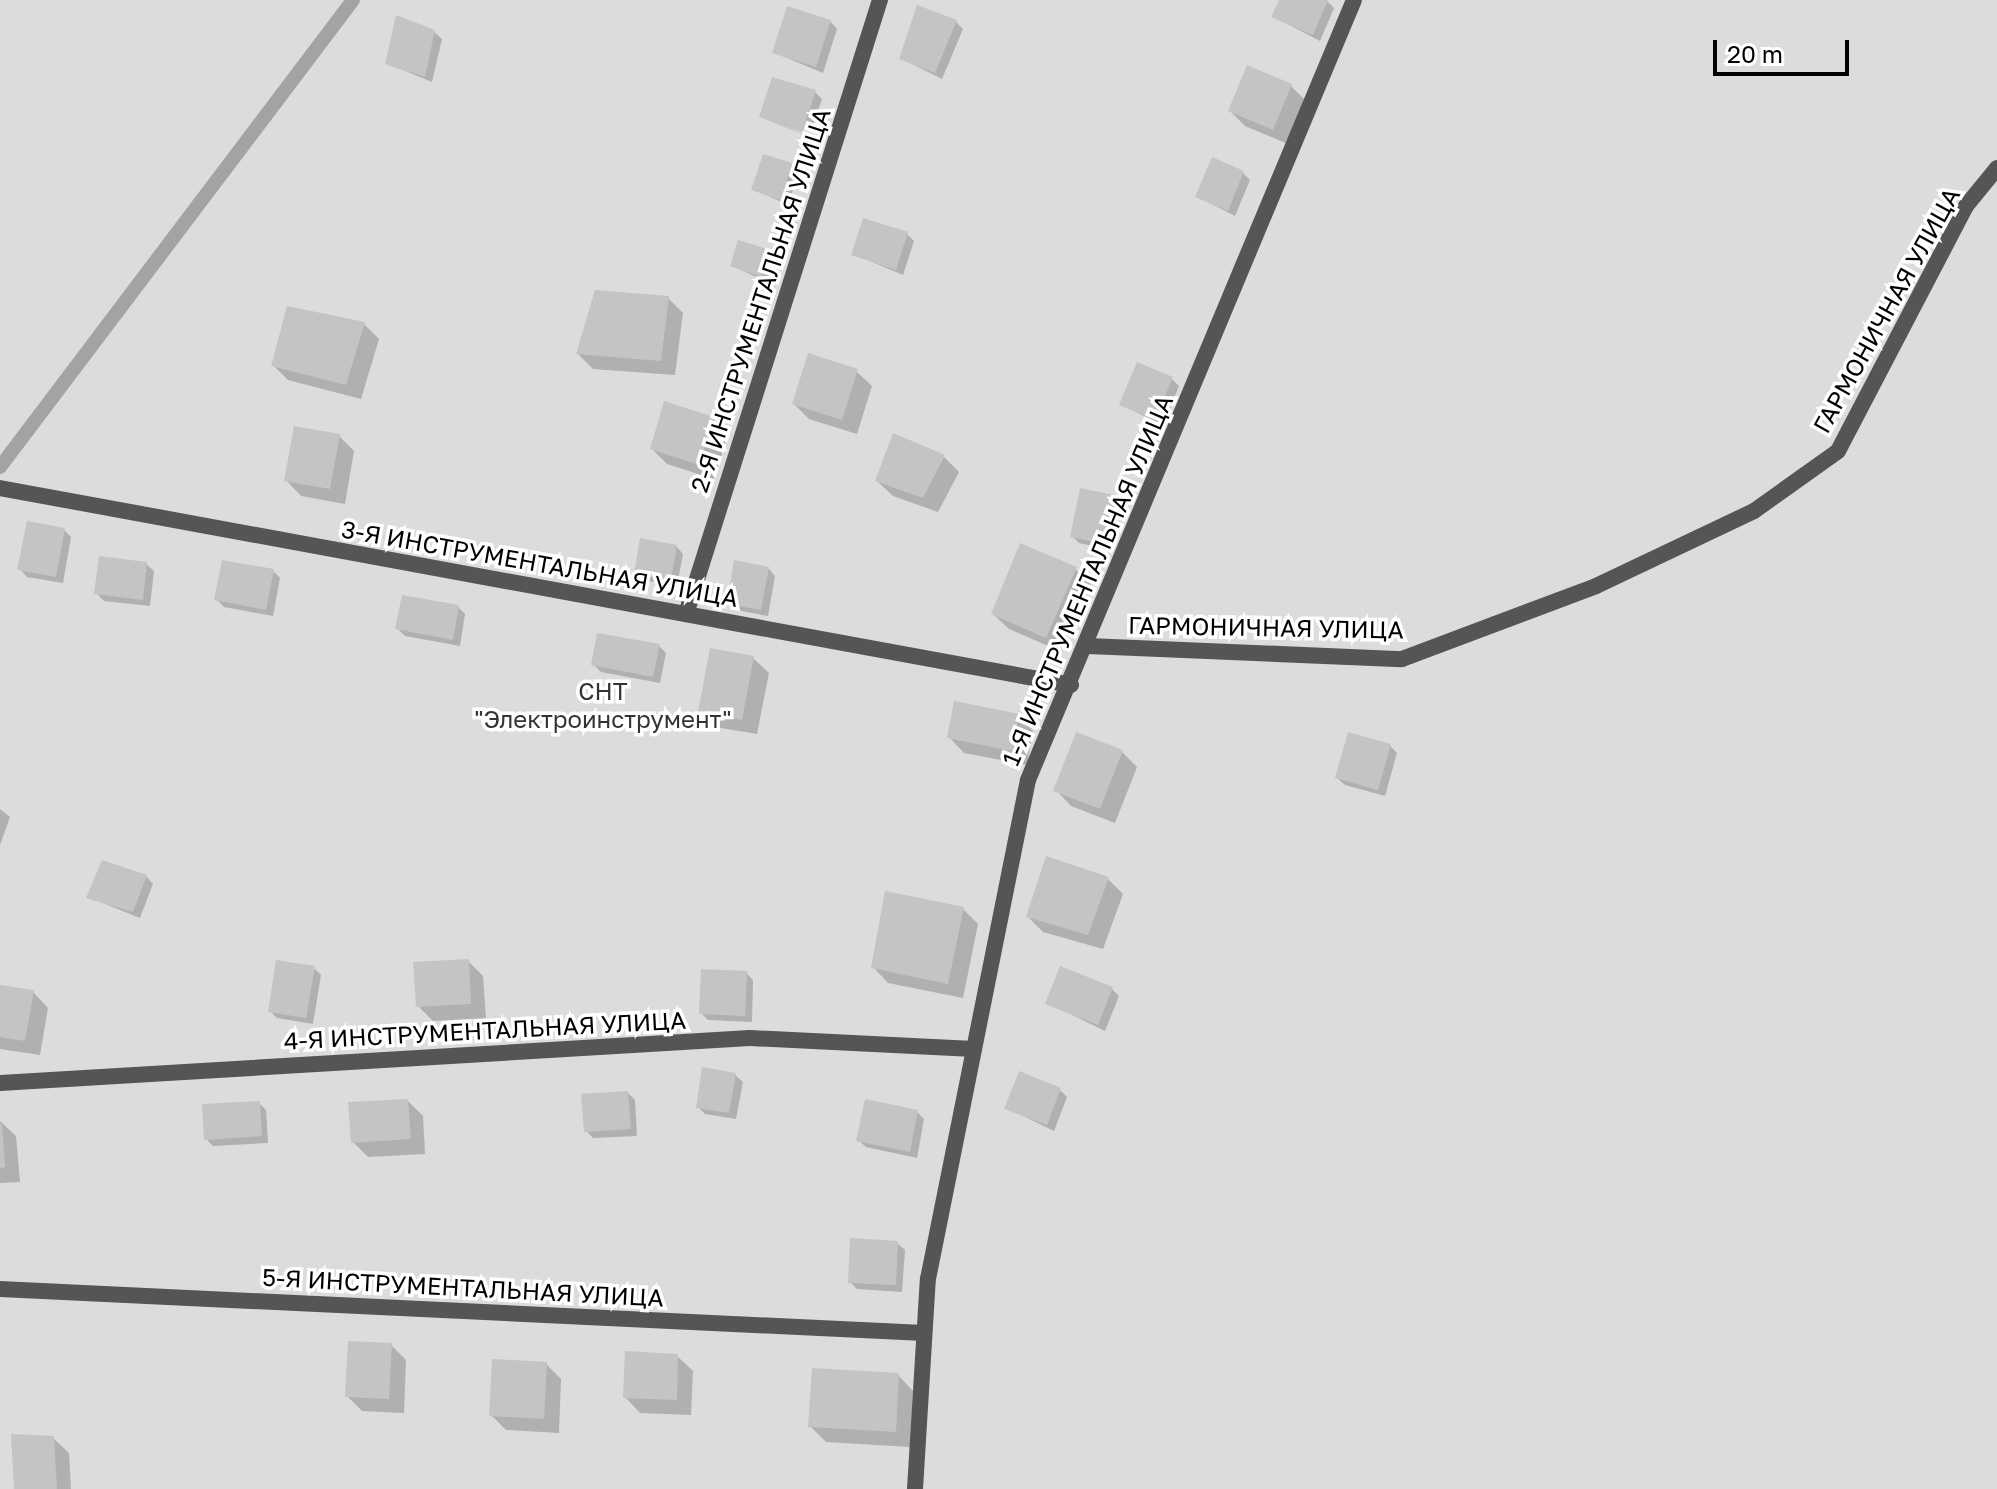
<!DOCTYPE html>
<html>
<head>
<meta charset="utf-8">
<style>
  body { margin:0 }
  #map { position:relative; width:1997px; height:1489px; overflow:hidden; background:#fff; font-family:"Golos Text",sans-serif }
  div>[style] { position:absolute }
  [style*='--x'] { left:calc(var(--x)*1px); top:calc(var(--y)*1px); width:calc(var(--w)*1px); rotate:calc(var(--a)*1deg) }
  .green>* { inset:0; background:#dcdcdc }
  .shadow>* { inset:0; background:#0003 }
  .stream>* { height:14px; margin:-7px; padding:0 7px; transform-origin:7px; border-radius:7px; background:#a3a3a3 }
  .building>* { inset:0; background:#c4c4c4 }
  .lane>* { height:16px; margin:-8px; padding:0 8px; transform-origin:8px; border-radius:8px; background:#555 }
  .street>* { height:16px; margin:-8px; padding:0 8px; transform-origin:8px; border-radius:8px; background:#555 }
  span { translate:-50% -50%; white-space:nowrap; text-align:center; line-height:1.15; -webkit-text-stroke:7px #fff; paint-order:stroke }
  .street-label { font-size:24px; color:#000 }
  .park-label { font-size:24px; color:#333 }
  .scale { position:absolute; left:1713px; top:40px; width:136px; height:36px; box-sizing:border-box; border:4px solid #000; border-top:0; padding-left:10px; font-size:24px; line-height:28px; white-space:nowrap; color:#000; -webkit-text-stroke:6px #fff; paint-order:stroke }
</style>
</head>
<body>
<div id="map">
  <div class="green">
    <i style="clip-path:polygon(0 0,1997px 0,1997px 1489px,0 1489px)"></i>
  </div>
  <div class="shadow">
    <i style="clip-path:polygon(1281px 0,1326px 0,1334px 8px,1320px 41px,1274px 17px)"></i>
    <i style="clip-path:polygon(830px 21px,837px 29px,823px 73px,775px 53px)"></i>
    <i style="clip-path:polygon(956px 22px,963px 29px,942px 79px,902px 59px)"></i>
    <i style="clip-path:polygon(434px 32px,442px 39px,432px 82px,388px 64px)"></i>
    <i style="clip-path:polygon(1291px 86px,1306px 101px,1288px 144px,1245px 126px,1230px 111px)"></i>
    <i style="clip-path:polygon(815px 92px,822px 99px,811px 132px,767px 118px,810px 137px,761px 117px)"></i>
    <i style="clip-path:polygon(791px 165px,799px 172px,788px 205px,753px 189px)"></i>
    <i style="clip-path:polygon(1243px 173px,1250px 180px,1235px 216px,1198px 197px)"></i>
    <i style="clip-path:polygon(907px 234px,914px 241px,903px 275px,853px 254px)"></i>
    <i style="clip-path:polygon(770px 252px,777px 259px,769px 283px,733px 266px)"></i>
    <i style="clip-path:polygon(668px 298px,683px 313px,675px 375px,593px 369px,578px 354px)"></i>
    <i style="clip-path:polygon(364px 324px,379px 339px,361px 399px,288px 380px,273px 365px)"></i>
    <i style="clip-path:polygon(856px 371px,872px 386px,857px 434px,809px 419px,794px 404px)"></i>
    <i style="clip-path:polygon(1172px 379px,1179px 386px,1163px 426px,1121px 404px)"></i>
    <i style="clip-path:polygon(713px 419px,728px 434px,714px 479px,667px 464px,652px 449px)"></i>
    <i style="clip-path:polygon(339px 436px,354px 451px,345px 504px,301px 496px,286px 480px)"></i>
    <i style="clip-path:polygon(943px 456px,959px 472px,938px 512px,893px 496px,877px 481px)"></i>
    <i style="clip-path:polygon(1113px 497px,1121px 504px,1112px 550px,1079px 543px,1072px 536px)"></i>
    <i style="clip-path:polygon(64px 530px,71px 537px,63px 583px,27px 577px,20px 569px)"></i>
    <i style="clip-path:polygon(676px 546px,683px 554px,677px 586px,643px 580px,636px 573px)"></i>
    <i style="clip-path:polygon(146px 564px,154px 571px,150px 606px,104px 601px,96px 593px)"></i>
    <i style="clip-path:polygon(768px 568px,775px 576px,768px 616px,736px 610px,729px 603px)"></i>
    <i style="clip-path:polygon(1075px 569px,1091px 584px,1062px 652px,1009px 629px,993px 614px)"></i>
    <i style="clip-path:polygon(273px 571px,280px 578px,273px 616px,224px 607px,216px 599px)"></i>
    <i style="clip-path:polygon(458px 607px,465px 614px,460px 646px,405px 636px,398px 629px)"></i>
    <i style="clip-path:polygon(659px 646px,666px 653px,660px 683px,601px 672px,593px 664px)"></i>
    <i style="clip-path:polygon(753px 658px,769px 673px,757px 734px,715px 727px,700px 711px)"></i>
    <i style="clip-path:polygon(1018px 716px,1033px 731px,1027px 765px,964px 753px,949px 737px)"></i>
    <i style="clip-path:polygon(1390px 746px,1397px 753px,1385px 796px,1345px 785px,1337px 778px)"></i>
    <i style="clip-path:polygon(1122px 752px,1137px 767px,1115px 823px,1071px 806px,1056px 790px)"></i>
    <i style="clip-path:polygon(0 809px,10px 817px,0 845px)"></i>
    <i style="clip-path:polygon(146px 876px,153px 884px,140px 918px,88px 897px)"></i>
    <i style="clip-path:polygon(1108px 879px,1123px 894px,1103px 949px,1043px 932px,1028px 917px)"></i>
    <i style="clip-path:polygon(963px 909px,978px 924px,963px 998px,888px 983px,873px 967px)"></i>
    <i style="clip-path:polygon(468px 961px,483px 976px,486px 1018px,433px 1021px,418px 1006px)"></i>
    <i style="clip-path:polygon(314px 968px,321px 975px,313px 1024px,277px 1018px,270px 1011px)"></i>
    <i style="clip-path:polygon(746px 973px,753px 980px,752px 1022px,708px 1020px,701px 1013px)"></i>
    <i style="clip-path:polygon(0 987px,33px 992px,48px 1008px,40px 1055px,0 1049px)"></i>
    <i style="clip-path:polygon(1112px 989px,1119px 996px,1105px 1031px,1048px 1003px)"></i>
    <i style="clip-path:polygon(735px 1075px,743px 1082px,736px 1119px,705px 1114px,698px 1107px)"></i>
    <i style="clip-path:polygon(1060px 1090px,1067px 1097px,1054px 1131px,1007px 1108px)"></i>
    <i style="clip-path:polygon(628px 1093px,635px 1100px,637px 1136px,593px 1138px,586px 1131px)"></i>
    <i style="clip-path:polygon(408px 1101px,423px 1116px,425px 1154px,368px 1157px,353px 1142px)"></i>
    <i style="clip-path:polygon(259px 1103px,266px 1110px,268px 1143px,213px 1146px,206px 1139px)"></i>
    <i style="clip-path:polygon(917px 1112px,924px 1119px,917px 1158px,866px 1147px,858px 1140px)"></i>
    <i style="clip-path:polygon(0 1121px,16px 1136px,20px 1182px,0 1183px)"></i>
    <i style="clip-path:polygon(897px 1243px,905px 1250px,902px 1292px,857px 1289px,850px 1282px)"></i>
    <i style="clip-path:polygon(391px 1345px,406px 1360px,404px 1413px,362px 1411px,347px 1396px)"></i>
    <i style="clip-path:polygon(677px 1356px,693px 1371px,691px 1415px,640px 1413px,625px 1397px)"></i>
    <i style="clip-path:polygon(546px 1364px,561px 1379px,559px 1433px,506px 1430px,491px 1415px)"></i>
    <i style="clip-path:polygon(898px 1375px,913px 1391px,910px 1447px,826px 1442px,810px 1426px)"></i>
    <i style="clip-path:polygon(53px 1438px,69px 1453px,71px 1489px,16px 1489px)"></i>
  </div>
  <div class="stream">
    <i style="--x:0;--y:467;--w:585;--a:-52.91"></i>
  </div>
  <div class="building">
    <i style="clip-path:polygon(1279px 0,1328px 0,1313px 35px,1271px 17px)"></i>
    <i style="clip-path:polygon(917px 5px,957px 20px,935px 73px,899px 59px)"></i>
    <i style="clip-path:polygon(787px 6px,831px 20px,816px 67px,772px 53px)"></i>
    <i style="clip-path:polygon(396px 15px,435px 30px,425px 77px,385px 64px)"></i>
    <i style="clip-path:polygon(1247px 65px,1292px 84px,1273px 130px,1228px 111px)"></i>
    <i style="clip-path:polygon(772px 77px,816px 90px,802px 132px,759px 117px)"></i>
    <i style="clip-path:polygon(763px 154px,792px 163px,781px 200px,751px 190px)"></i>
    <i style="clip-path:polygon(1212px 157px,1244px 171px,1228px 211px,1195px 197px)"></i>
    <i style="clip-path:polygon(863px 218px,908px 232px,896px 270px,851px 255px)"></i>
    <i style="clip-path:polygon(738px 240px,771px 250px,762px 277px,730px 266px)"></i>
    <i style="clip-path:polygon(595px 290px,669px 296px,661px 361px,576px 354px)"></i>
    <i style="clip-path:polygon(287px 306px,365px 322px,346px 385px,271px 366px)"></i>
    <i style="clip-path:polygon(808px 353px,858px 369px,842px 420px,792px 404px)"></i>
    <i style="clip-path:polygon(1137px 362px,1173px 377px,1155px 420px,1119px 405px)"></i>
    <i style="clip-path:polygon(664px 401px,714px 417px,699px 465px,650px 449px)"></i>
    <i style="clip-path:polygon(294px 426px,340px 434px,330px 489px,284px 481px)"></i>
    <i style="clip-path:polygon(893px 433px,945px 455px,923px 498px,875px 481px)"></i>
    <i style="clip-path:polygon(1080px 488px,1114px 495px,1105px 544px,1070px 537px)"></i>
    <i style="clip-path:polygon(27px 521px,65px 528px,56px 577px,17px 570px)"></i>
    <i style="clip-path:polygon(640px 538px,677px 545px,671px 580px,634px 574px)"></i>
    <i style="clip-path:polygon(1020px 543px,1077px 567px,1046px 638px,991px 614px)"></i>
    <i style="clip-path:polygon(99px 556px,147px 562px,143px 600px,94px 594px)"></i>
    <i style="clip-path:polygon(222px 560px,274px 569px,266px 610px,214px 600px)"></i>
    <i style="clip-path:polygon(734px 560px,769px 567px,761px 610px,727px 604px)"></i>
    <i style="clip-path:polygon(402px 595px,459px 605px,453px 640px,395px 629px)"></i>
    <i style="clip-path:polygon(597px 633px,660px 644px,653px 677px,591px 665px)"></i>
    <i style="clip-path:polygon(710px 648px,754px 656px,742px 720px,698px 712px)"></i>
    <i style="clip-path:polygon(954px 701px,1019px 714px,1012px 751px,947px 738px)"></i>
    <i style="clip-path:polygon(1076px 732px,1123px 750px,1100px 809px,1053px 791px)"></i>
    <i style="clip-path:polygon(1348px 732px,1391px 744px,1378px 790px,1335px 778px)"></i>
    <i style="clip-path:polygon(1046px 856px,1109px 877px,1088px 935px,1026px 917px)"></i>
    <i style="clip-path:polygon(102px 860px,147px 875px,133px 912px,86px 898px)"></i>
    <i style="clip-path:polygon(885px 891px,964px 907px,948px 984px,871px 968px)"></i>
    <i style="clip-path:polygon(469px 959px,471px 1004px,416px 1007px,413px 962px)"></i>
    <i style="clip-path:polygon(276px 960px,315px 966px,306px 1018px,268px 1012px)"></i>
    <i style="clip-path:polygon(1060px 966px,1113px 987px,1098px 1025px,1045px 1004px)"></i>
    <i style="clip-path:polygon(701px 969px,747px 971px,745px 1016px,699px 1014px)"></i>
    <i style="clip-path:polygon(0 985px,34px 990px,25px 1041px,0 1037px)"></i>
    <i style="clip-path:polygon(702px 1067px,736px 1073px,729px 1113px,696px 1108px)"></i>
    <i style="clip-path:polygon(1019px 1071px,1061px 1088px,1047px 1125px,1004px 1109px)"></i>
    <i style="clip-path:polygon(628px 1091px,631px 1129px,584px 1132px,581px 1094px)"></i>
    <i style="clip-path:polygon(408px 1099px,411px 1139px,351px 1143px,348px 1102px)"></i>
    <i style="clip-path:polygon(865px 1099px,918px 1110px,910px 1152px,856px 1141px)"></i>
    <i style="clip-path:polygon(260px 1101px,262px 1136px,204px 1140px,202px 1104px)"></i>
    <i style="clip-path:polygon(0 1124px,2px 1124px,5px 1167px,0 1168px)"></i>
    <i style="clip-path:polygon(850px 1238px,898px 1241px,896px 1285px,848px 1283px)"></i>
    <i style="clip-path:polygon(348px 1341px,392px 1343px,389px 1399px,345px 1397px)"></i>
    <i style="clip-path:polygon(625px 1351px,678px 1354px,677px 1400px,623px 1398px)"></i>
    <i style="clip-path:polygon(492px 1359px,547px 1362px,544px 1419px,489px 1416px)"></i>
    <i style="clip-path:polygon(812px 1368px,899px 1373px,896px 1432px,808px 1427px)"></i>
    <i style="clip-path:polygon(11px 1434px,54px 1436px,57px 1489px,14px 1489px)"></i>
  </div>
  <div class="lane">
    <i style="--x:0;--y:488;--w:1089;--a:10.42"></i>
    <i style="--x:686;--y:614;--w:644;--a:-72.47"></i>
    <i style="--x:0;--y:1083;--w:751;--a:-3.43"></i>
    <i style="--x:750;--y:1038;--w:224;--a:2.8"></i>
    <i style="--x:0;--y:1289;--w:925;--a:2.73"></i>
  </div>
  <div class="street">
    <i style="--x:1088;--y:646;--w:314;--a:2.4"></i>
    <i style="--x:1402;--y:659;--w:207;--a:-20.6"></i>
    <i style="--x:1596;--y:586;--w:175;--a:-25.4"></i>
    <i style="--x:1754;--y:511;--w:103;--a:-35.5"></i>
    <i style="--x:1838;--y:451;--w:276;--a:-62.4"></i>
    <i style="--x:1966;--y:206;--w:49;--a:-50.8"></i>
    <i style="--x:915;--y:1489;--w:210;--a:-86.5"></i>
    <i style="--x:928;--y:1279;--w:509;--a:-78.67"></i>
    <i style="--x:1028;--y:780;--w:845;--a:-67.32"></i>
  </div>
  <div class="street-label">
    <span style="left:760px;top:300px;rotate:-72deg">2-Я ИНСТРУМЕНТАЛЬНАЯ УЛИЦА</span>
    <span style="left:1886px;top:310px;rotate:-61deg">ГАРМОНИЧНАЯ УЛИЦА</span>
    <span style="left:540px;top:563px;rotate:10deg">3-Я ИНСТРУМЕНТАЛЬНАЯ УЛИЦА</span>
    <span style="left:1087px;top:580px;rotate:-67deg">1-Я ИНСТРУМЕНТАЛЬНАЯ УЛИЦА</span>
    <span style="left:1266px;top:627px;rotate:1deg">ГАРМОНИЧНАЯ УЛИЦА</span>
    <span style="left:485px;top:1030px;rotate:-3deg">4-Я ИНСТРУМЕНТАЛЬНАЯ УЛИЦА</span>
    <span style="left:463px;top:1287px;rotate:3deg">5-Я ИНСТРУМЕНТАЛЬНАЯ УЛИЦА</span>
  </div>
  <div class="park-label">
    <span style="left:603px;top:705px">СНТ<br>"Электроинструмент"</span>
  </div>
  <div class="scale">20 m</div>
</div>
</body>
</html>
